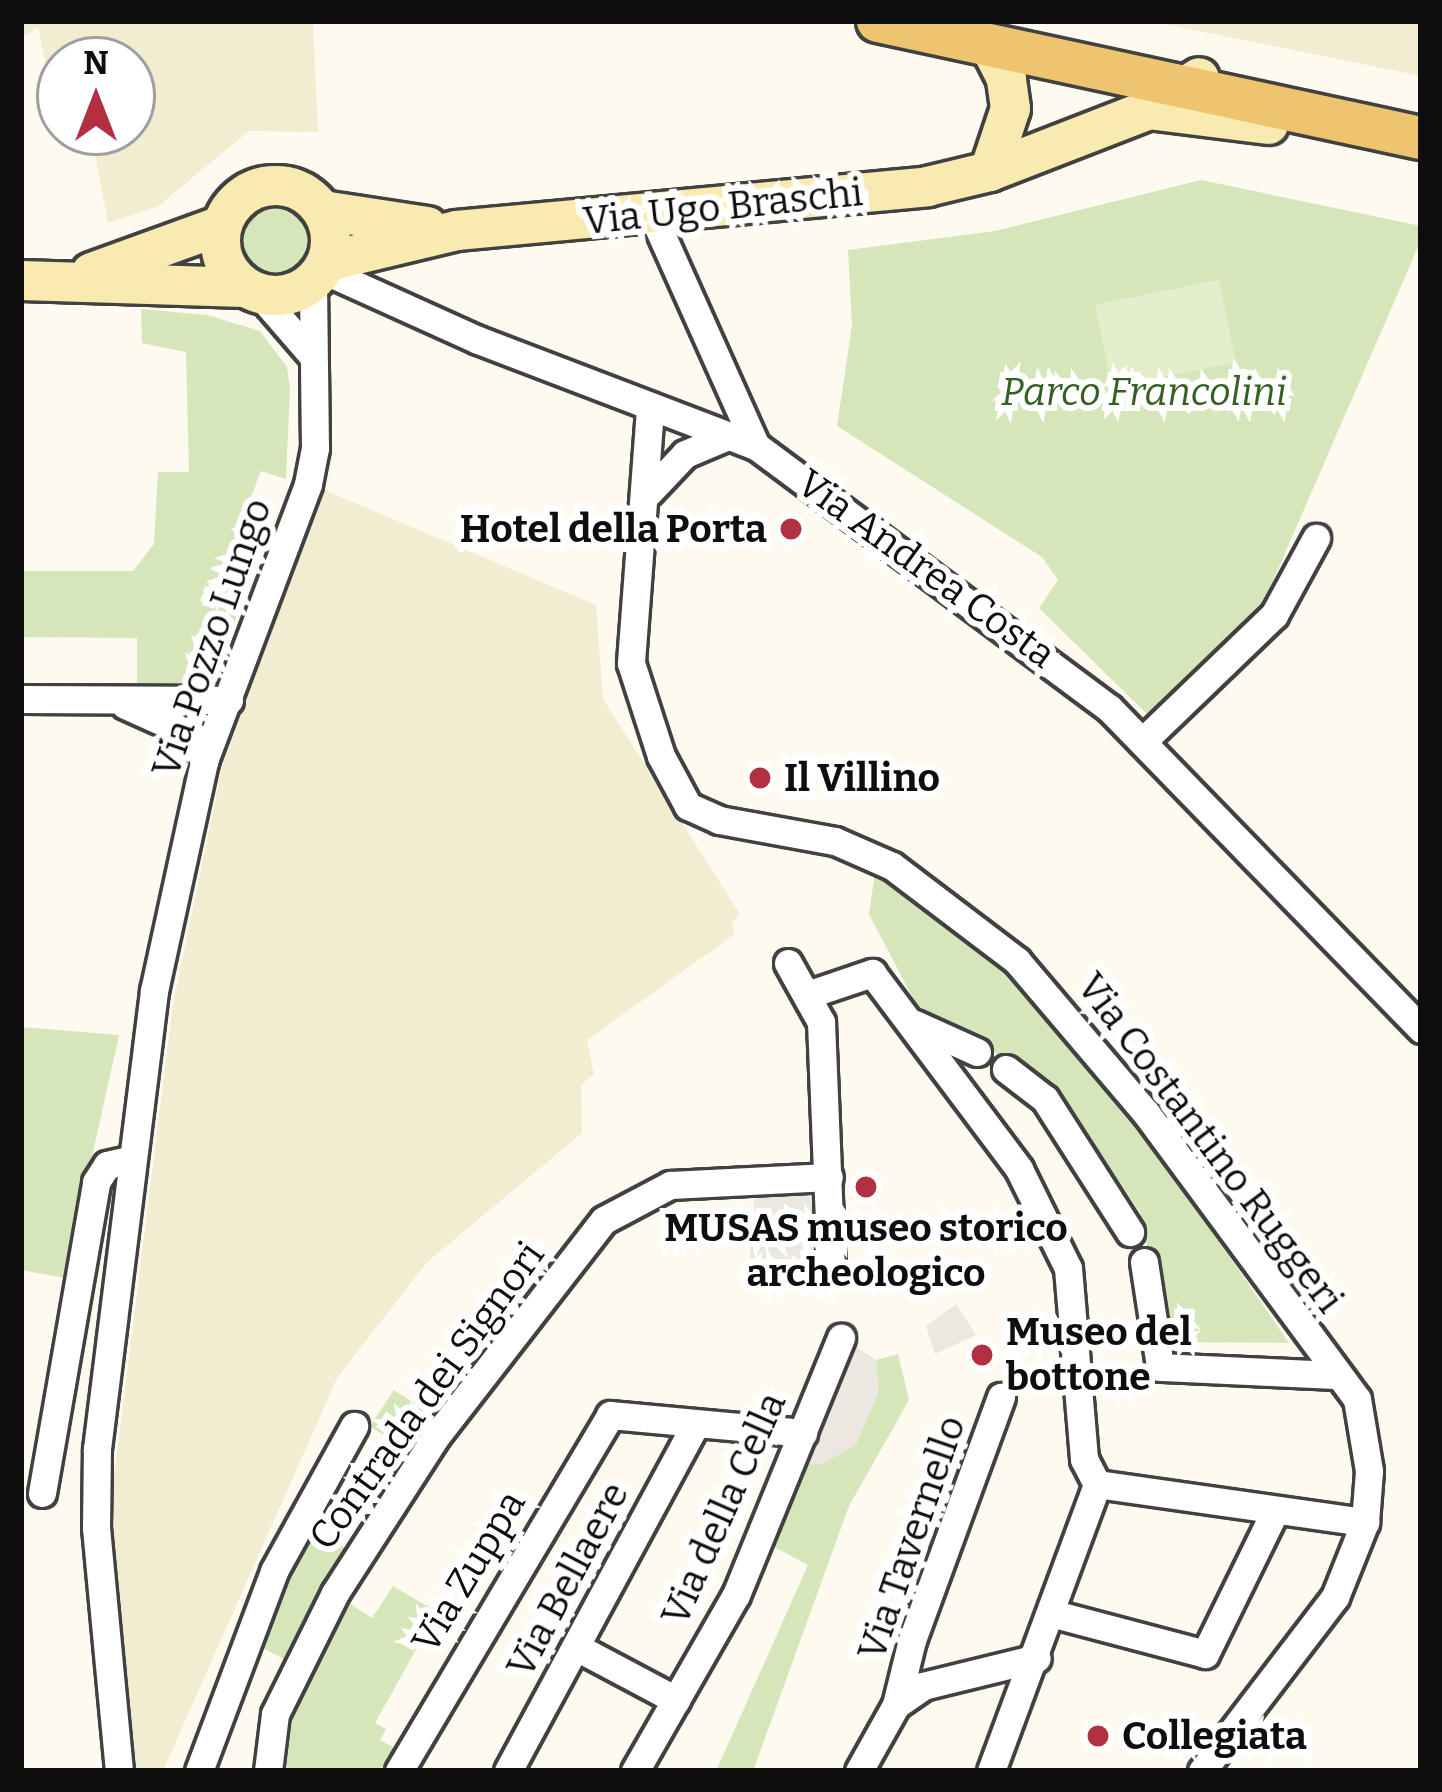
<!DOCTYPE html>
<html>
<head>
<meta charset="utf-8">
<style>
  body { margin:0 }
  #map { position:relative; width:1442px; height:1792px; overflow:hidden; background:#fefaef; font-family:Bitter,serif }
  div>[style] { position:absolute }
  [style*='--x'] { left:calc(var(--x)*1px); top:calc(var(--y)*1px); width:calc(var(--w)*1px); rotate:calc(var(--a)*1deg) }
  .farmland>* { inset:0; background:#f2ecd1 }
  .green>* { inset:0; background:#d5e6bb }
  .round { border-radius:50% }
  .pitch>* { inset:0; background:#e5eecc }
  .plaza>* { inset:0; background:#ede8df }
  .roads { filter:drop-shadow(3px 0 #414141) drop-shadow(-3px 0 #414141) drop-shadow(0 3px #414141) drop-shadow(0 -3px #414141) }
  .street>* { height:27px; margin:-13.5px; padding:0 13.5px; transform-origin:13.5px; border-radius:13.5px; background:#fff }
  .secondary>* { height:39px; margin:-19.5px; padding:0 19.5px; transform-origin:19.5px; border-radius:19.5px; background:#f9eaaf }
  .secondary>.ring { margin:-19.5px; padding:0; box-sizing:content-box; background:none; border:39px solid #f9eaaf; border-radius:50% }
  .primary>* { height:42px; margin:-21px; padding:0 21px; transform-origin:21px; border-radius:21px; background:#eec46f }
  .dots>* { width:33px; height:33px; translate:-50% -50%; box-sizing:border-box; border:6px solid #fff; border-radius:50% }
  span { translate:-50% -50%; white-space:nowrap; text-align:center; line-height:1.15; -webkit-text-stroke:12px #fff; paint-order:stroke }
  .street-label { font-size:39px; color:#0e0e0e }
  .park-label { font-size:39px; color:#356023; font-style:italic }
  .poi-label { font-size:39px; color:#0e0e0e; font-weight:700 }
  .right { translate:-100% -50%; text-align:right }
  .left { translate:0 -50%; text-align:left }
  .frame { position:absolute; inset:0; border:24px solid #0e0e0e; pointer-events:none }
  .north { position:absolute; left:36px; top:36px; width:120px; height:120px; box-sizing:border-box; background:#fff; border:3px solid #9f9f9f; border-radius:50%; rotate:0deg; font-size:33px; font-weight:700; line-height:48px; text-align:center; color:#0e0e0e }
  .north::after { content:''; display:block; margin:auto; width:42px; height:54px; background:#b33042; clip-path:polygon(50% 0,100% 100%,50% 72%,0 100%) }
</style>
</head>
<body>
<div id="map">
  <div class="farmland">
    <i style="clip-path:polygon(21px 21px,313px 21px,318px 132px,249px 131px,157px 207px,108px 223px,91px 132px,132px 132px,132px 60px,60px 60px,60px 98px,53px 99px,38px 27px,21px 38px)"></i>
    <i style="clip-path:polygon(1150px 21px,1421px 21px,1421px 76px)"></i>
    <i style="clip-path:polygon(322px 489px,596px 605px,603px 699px,740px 914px,732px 923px,735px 934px,587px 1040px,594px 1074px,581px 1085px,582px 1133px,427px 1262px,337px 1378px,163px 1771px,128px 1771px,109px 1517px,173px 1004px,222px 768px)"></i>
  </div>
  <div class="green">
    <i style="clip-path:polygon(1201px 180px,1421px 226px,1421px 240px,1263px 604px,1149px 716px,1039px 608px,1058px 580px,1042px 557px,837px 426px,852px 325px,848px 250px,995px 231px)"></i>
    <i class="round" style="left:238px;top:202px;width:76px;height:76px"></i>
    <i style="clip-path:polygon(141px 309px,207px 315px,260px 331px,287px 367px,290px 389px,286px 479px,261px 471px,247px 507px,272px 518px,216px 673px,195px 686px,137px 687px,137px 638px,21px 637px,21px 571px,133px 571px,154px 544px,158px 472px,189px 472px,186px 352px,142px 343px)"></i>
    <i style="clip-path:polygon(876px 866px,1020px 986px,1118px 1095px,1289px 1343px,1167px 1342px,1140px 1212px,1055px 1089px,917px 1006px,869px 914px)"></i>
    <i style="clip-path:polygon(21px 1027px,119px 1035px,65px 1278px,21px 1270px)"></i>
    <i style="clip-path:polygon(841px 1338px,876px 1360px,898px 1354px,909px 1400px,849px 1506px,753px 1771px,716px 1771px,808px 1565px,759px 1539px)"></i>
    <i style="clip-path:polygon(394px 1390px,438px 1419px,415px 1456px,370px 1426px)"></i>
    <i style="clip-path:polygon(306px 1525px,352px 1552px,287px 1661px,256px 1644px)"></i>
    <i style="clip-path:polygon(393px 1586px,437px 1612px,375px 1723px,386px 1729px,380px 1740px,398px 1750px,379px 1771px,268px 1771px,275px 1714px,338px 1596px,372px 1618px)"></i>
  </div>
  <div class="pitch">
    <i style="clip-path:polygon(1219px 280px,1236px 362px,1112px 387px,1095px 305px)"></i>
  </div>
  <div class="plaza">
    <i style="clip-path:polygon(756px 1175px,829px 1177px,831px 1266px,750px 1258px)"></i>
    <i style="clip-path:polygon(956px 1304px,976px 1335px,935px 1354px,926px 1326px)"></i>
    <i style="clip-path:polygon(840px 1339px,876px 1360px,879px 1391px,856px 1445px,822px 1464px,791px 1463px)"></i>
  </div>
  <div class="roads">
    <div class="street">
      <i style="--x:653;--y:216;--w:252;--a:65.9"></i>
      <i style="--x:323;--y:270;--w:170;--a:24.3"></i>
      <i style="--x:478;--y:340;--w:298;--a:20.9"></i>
      <i style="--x:756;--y:446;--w:440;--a:36.6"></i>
      <i style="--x:1109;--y:708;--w:448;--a:45.8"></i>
      <i style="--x:259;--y:294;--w:79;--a:49.1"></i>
      <i style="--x:650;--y:409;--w:255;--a:94.3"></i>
      <i style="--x:631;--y:663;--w:98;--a:72.1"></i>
      <i style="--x:661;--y:756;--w:57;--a:61.6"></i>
      <i style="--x:688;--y:806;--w:34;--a:24"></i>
      <i style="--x:719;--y:820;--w:118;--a:10.3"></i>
      <i style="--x:835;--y:841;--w:62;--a:23.7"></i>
      <i style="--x:892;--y:866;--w:157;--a:37.2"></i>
      <i style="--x:1017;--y:961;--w:199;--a:49.7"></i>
      <i style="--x:1146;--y:1113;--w:355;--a:53.6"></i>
      <i style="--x:1357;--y:1399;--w:73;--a:80.5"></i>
      <i style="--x:1369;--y:1471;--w:51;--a:94.5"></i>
      <i style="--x:1365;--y:1522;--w:81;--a:111.8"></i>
      <i style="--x:1335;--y:1597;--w:219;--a:127.4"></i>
      <i style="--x:649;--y:492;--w:52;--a:-46.5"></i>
      <i style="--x:685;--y:454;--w:47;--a:-22.7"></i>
      <i style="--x:21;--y:699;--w:208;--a:0.3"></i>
      <i style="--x:125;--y:705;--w:73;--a:24.1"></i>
      <i style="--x:192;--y:735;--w:29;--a:65"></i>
      <i style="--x:1143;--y:741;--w:182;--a:-43.9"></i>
      <i style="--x:1274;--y:615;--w:88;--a:-61.4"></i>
      <i style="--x:788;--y:963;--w:68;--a:60.8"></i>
      <i style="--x:821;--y:1022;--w:244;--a:87.7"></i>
      <i style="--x:807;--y:995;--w:69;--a:-18.7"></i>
      <i style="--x:872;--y:973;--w:245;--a:53.1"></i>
      <i style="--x:1019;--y:1169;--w:110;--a:63.7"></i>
      <i style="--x:1068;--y:1268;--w:192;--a:85.2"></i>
      <i style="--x:1084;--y:1459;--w:28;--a:63"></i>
      <i style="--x:915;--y:1024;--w:68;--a:24.3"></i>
      <i style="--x:1006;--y:1069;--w:49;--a:37.6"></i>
      <i style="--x:1045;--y:1099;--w:158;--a:57.4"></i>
      <i style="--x:1144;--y:1262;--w:106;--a:81.3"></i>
      <i style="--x:1160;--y:1367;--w:178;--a:2.6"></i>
      <i style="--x:1097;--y:1484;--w:271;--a:8.1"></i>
      <i style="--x:42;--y:1493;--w:316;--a:-80.1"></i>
      <i style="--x:96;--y:1182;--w:20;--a:-57"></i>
      <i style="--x:107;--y:1165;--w:26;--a:-13"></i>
      <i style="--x:1054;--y:1614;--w:156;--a:14.8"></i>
      <i style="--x:1205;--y:1654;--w:157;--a:-63.9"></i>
      <i style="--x:578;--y:1648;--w:111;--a:28"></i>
      <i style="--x:896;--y:1705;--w:67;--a:-76.2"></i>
      <i style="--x:912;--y:1640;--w:259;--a:-69.9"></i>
      <i style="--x:119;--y:1771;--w:244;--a:-95.4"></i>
      <i style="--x:96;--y:1528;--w:79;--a:-89.3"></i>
      <i style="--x:97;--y:1449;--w:462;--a:-82.9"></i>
      <i style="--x:154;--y:991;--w:235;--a:-77.7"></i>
      <i style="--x:204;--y:761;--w:296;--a:-69.4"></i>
      <i style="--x:308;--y:484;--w:37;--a:-79"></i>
      <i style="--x:315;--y:448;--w:167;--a:-90.7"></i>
      <i style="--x:199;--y:1771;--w:214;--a:-69.4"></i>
      <i style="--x:274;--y:1571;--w:166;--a:-61.1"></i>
      <i style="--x:268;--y:1771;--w:57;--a:-83"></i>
      <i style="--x:275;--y:1714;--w:135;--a:-63.6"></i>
      <i style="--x:335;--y:1593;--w:188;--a:-57.2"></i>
      <i style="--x:437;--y:1435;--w:272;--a:-52.2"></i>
      <i style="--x:604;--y:1220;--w:75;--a:-27.9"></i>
      <i style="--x:670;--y:1185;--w:159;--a:-2.9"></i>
      <i style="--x:399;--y:1771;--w:414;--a:-59.3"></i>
      <i style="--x:610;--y:1415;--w:194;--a:5.3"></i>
      <i style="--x:508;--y:1771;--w:395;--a:-61.6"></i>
      <i style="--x:635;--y:1771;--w:203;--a:-60.2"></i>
      <i style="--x:736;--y:1595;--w:278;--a:-67.8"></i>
      <i style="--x:859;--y:1771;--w:76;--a:-60.7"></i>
      <i style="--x:896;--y:1705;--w:33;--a:-35"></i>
      <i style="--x:923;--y:1686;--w:117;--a:-13.8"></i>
      <i style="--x:991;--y:1771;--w:306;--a:-69.7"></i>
    </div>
    <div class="secondary">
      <i style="--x:1149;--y:109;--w:120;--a:7.2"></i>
      <i style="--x:989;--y:171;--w:66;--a:-71.6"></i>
      <i style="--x:1010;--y:108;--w:30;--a:-98"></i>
      <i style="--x:1006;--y:78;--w:35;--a:-117"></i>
      <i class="ring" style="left:220px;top:185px;width:71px;height:71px"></i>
      <i style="--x:322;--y:210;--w:106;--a:8.7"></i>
      <i style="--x:327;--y:261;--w:133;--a:-13.5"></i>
      <i style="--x:456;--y:230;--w:473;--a:-5.3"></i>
      <i style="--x:927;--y:186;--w:64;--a:-13.6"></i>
      <i style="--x:989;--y:171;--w:172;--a:-21.2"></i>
      <i style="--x:1149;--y:109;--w:59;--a:-32.6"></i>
      <i style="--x:91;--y:272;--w:138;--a:-19.9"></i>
      <i style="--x:21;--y:280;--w:223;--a:1.8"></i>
    </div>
    <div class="primary">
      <i style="--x:878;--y:21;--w:555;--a:12.16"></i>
    </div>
  </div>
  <div class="dots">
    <i style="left:791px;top:529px;background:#b33042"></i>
    <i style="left:760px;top:778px;background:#b33042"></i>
    <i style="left:866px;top:1187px;background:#b33042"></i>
    <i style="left:982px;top:1355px;background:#b33042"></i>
    <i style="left:1098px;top:1736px;background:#b33042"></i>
  </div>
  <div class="street-label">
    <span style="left:723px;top:207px;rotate:-6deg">Via Ugo Braschi</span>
    <span style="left:926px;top:569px;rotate:36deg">Via Andrea Costa</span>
    <span style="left:212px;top:638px;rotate:-71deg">Via Pozzo Lungo</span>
    <span style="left:1210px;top:1143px;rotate:53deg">Via Costantino Ruggeri</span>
    <span style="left:427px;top:1396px;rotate:-54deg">Contrada dei Signori</span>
    <span style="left:724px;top:1509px;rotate:-66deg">Via della Cella</span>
    <span style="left:912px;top:1538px;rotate:-71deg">Via Tavernello</span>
    <span style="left:469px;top:1572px;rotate:-59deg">Via Zuppa</span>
    <span style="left:568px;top:1580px;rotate:-62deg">Via Bellaere</span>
  </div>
  <div class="park-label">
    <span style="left:1144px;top:392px">Parco Francolini</span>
  </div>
  <div class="poi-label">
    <span class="right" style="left:767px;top:529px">Hotel della Porta</span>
    <span class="left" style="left:784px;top:778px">Il Villino</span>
    <span style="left:866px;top:1251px">MUSAS museo storico<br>archeologico</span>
    <span class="left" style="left:1006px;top:1355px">Museo del<br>bottone</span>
    <span class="left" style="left:1122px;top:1736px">Collegiata</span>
  </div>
  <div class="frame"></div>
  <div class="north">N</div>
</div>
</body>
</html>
